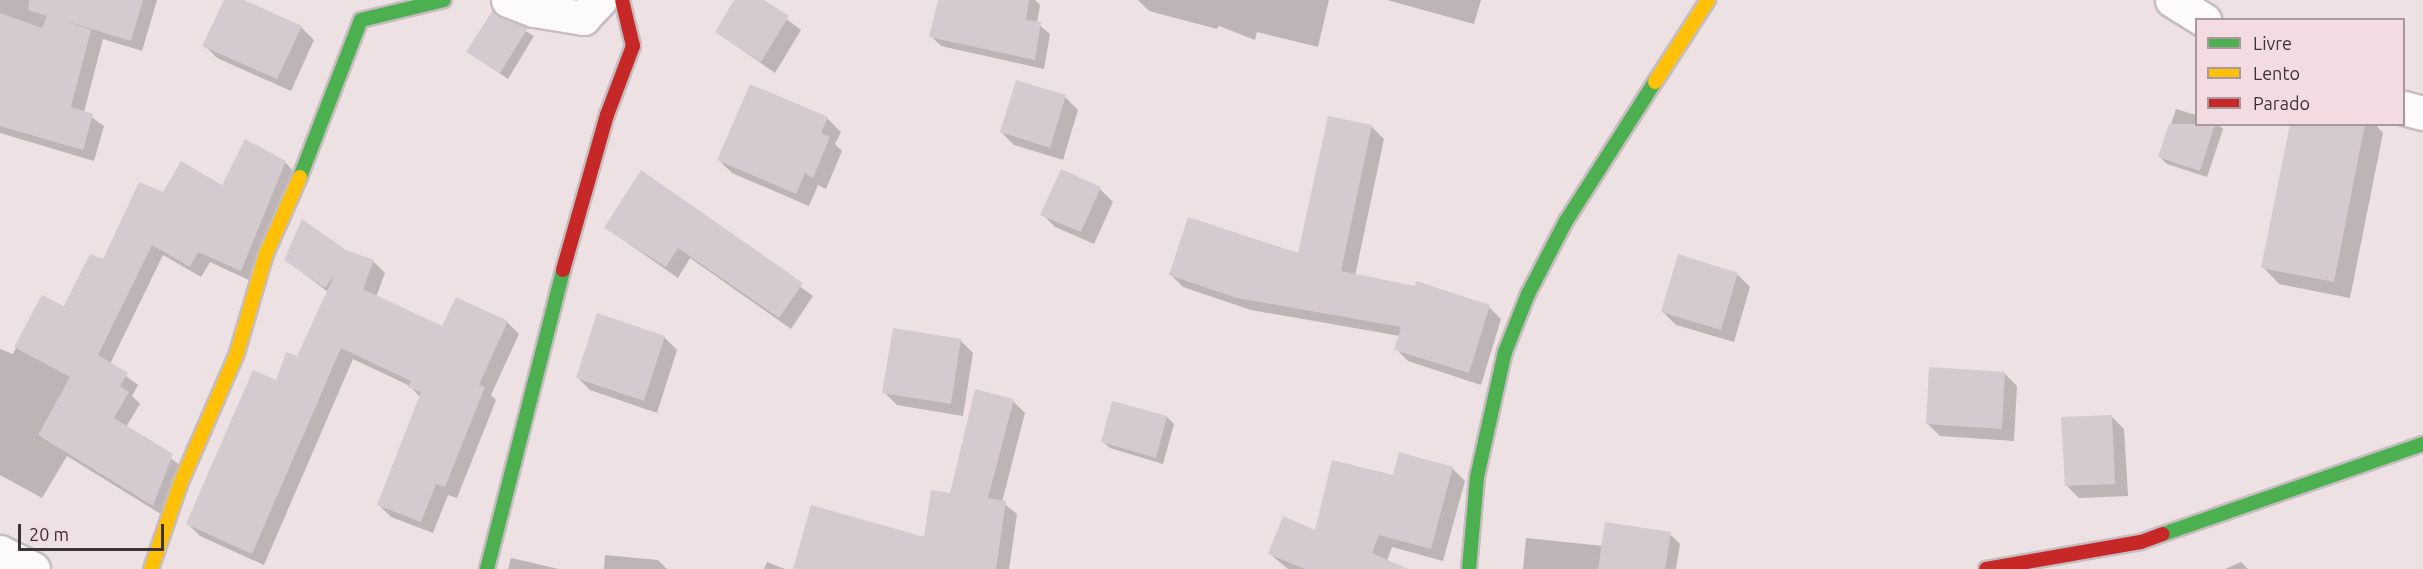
<!DOCTYPE html>
<html>
<head>
<meta charset="utf-8">
<style>
  body { margin:0 }
  #map { position:relative; width:2423px; height:569px; overflow:hidden; background:#ede1e4; font-family:Ubuntu,sans-serif }
  div>[style] { position:absolute }
  [style*='--x'] { left:calc(var(--x)*1px); top:calc(var(--y)*1px); width:calc(var(--w)*1px); rotate:calc(var(--a)*1deg) }
  .shadow>* { inset:0; background:#0003 }
  .building>* { inset:0; background:#d5cacf }
  .roads { filter:drop-shadow(2px 0 #c7bdc0) drop-shadow(-2px 0 #c7bdc0) drop-shadow(0 2px #c7bdc0) drop-shadow(0 -2px #c7bdc0) }
  .street>* { height:33px; margin:-16.5px; padding:0 16.5px; transform-origin:16.5px; border-radius:16.5px; background:#fcfafb }
  .fast>* { height:14px; margin:-7px; padding:0 7px; transform-origin:7px; border-radius:7px; background:#4caf50 }
  .slow>* { height:14px; margin:-7px; padding:0 7px; transform-origin:7px; border-radius:7px; background:#ffc107 }
  .jam>* { height:14px; margin:-7px; padding:0 7px; transform-origin:7px; border-radius:7px; background:#c62828 }
  span { translate:-50% -50%; white-space:nowrap; text-align:center; line-height:1.15; -webkit-text-stroke:4.5px #f2dce1; paint-order:stroke }
  .legend { position:absolute; left:2195px; top:18px; width:210px; height:108px; box-sizing:border-box; background:#f2dce1; border:2px solid #a9989d; margin:0; padding:8px 10px; list-style:none; font-size:18px; color:#3c3336 }
  .legend li { display:flex; align-items:center; gap:12px; height:30px }
  .legend b { width:30px; border:2px solid #a9989d }
  .scale { position:absolute; left:18px; top:524px; width:146px; height:27px; box-sizing:border-box; border:3px solid #3c3336; border-top:0; padding-left:8px; font-size:18px; line-height:21px; white-space:nowrap; color:#3c3336; -webkit-text-stroke:4px #f2dce1; paint-order:stroke }
</style>
</head>
<body>
<div id="map">
  <div class="shadow">
    <i style="clip-path:polygon(0 0,157px 0,142px 51px,103px 39px,84px 112px,104px 126px,94px 161px,0 133px)"></i>
    <i style="clip-path:polygon(225px 0,241px 0,301px 27px,314px 40px,291px 91px,217px 58px,204px 45px)"></i>
    <i style="clip-path:polygon(736px 0,761px 0,801px 30px,775px 73px,716px 32px)"></i>
    <i style="clip-path:polygon(939px 0,1035px 0,1040px 5px,1037px 23px,1050px 34px,1044px 69px,941px 46px,931px 36px)"></i>
    <i style="clip-path:polygon(1138px 0,1329px 0,1318px 47px,1257px 32px,1255px 40px,1219px 26px,1217px 29px,1149px 11px)"></i>
    <i style="clip-path:polygon(1387px 0,1481px 0,1474px 24px)"></i>
    <i style="clip-path:polygon(493px 12px,534px 36px,508px 79px,468px 52px)"></i>
    <i style="clip-path:polygon(750px 86px,828px 119px,841px 132px,835px 144px,842px 151px,826px 189px,818px 185px,809px 206px,732px 173px,719px 160px)"></i>
    <i style="clip-path:polygon(1065px 97px,1078px 110px,1063px 160px,1014px 145px,1001px 132px)"></i>
    <i style="clip-path:polygon(2176px 109px,2196px 115px,2196px 124px,2218px 124px,2223px 129px,2207px 177px,2167px 164px,2160px 157px)"></i>
    <i style="clip-path:polygon(1329px 118px,1372px 127px,1384px 139px,1355px 276px,1489px 307px,1501px 319px,1481px 385px,1408px 361px,1396px 349px,1400px 336px,1251px 310px,1183px 287px,1171px 275px,1299px 255px)"></i>
    <i style="clip-path:polygon(2291px 124px,2375px 124px,2383px 133px,2350px 298px,2279px 284px,2263px 267px)"></i>
    <i style="clip-path:polygon(285px 162px,296px 174px,253px 282px,210px 262px,201px 277px,163px 255px,110px 364px,138px 385px,132px 396px,140px 404px,126px 427px,183px 467px,164px 516px,67px 456px,42px 498px,0 475px,0 349px,13px 354px,42px 297px,64px 308px,164px 194px,222px 187px)"></i>
    <i style="clip-path:polygon(641px 172px,813px 296px,791px 329px,690px 258px,678px 278px,606px 228px)"></i>
    <i style="clip-path:polygon(1100px 189px,1113px 202px,1094px 244px,1055px 227px,1042px 214px)"></i>
    <i style="clip-path:polygon(346px 251px,373px 261px,385px 273px,376px 297px,443px 328px,507px 322px,519px 334px,491px 395px,496px 400px,457px 498px,448px 495px,433px 533px,391px 517px,379px 505px,420px 397px,410px 386px,353px 359px,264px 565px,200px 536px,188px 524px,277px 382px,298px 358px,328px 292px,286px 260px)"></i>
    <i style="clip-path:polygon(1737px 274px,1750px 287px,1734px 342px,1676px 325px,1663px 312px)"></i>
    <i style="clip-path:polygon(664px 337px,677px 350px,657px 413px,590px 390px,577px 377px)"></i>
    <i style="clip-path:polygon(960px 340px,973px 353px,963px 416px,897px 405px,884px 392px)"></i>
    <i style="clip-path:polygon(2004px 373px,2017px 386px,2014px 441px,1940px 436px,1927px 423px)"></i>
    <i style="clip-path:polygon(1013px 401px,1025px 413px,1002px 502px,1017px 514px,1009px 569px,806px 569px,925px 539px)"></i>
    <i style="clip-path:polygon(2111px 416px,2124px 429px,2128px 496px,2079px 498px,2066px 485px)"></i>
    <i style="clip-path:polygon(1167px 417px,1174px 424px,1163px 464px,1110px 448px,1102px 441px)"></i>
    <i style="clip-path:polygon(1452px 468px,1465px 481px,1443px 561px,1392px 547px,1384px 569px,1288px 569px,1270px 554px,1316px 532px,1394px 477px)"></i>
    <i style="clip-path:polygon(1670px 534px,1680px 544px,1676px 569px,1523px 569px,1526px 538px,1603px 546px)"></i>
    <i style="clip-path:polygon(605px 555px,658px 560px,667px 569px,604px 569px)"></i>
    <i style="clip-path:polygon(511px 558px,559px 569px,508px 569px)"></i>
    <i style="clip-path:polygon(767px 562px,785px 569px,764px 569px)"></i>
    <i style="clip-path:polygon(2241px 562px,2248px 569px,2225px 569px)"></i>
  </div>
  <div class="building">
    <i style="clip-path:polygon(29px 0,143px 0,131px 41px,61px 20px,91px 30px,71px 107px,93px 114px,83px 150px,0 126px,0 13px,42px 28px,47px 16px,28px 10px)"></i>
    <i style="clip-path:polygon(224px 0,244px 0,302px 26px,277px 79px,202px 46px)"></i>
    <i style="clip-path:polygon(734px 0,764px 0,789px 16px,761px 62px,715px 32px)"></i>
    <i style="clip-path:polygon(938px 0,1029px 0,1026px 20px,1041px 22px,1035px 60px,929px 37px)"></i>
    <i style="clip-path:polygon(493px 10px,528px 28px,500px 73px,466px 52px)"></i>
    <i style="clip-path:polygon(1016px 80px,1066px 95px,1050px 148px,1000px 132px)"></i>
    <i style="clip-path:polygon(750px 84px,828px 117px,821px 133px,830px 137px,813px 178px,805px 173px,796px 194px,717px 160px)"></i>
    <i style="clip-path:polygon(1328px 116px,1372px 125px,1341px 271px,1415px 286px,1416px 281px,1490px 305px,1469px 373px,1394px 350px,1401px 327px,1237px 298px,1169px 275px,1188px 217px,1298px 253px)"></i>
    <i style="clip-path:polygon(2169px 124px,2215px 124px,2200px 171px,2158px 157px)"></i>
    <i style="clip-path:polygon(2290px 124px,2365px 124px,2334px 282px,2261px 268px)"></i>
    <i style="clip-path:polygon(245px 139px,286px 161px,241px 271px,198px 252px,190px 267px,152px 245px,98px 355px,128px 373px,120px 386px,129px 392px,114px 418px,173px 454px,153px 506px,38px 435px,70px 377px,14px 347px,42px 295px,64px 306px,90px 254px,103px 259px,139px 182px,163px 192px,181px 161px,222px 185px)"></i>
    <i style="clip-path:polygon(1061px 169px,1101px 187px,1081px 232px,1040px 215px)"></i>
    <i style="clip-path:polygon(641px 170px,803px 283px,779px 318px,678px 248px,666px 267px,604px 228px)"></i>
    <i style="clip-path:polygon(302px 219px,346px 250px,374px 260px,363px 289px,442px 326px,456px 297px,508px 321px,479px 385px,485px 387px,445px 487px,436px 484px,421px 522px,377px 505px,421px 392px,408px 387px,411px 381px,341px 348px,252px 554px,186px 524px,253px 370px,276px 380px,286px 352px,297px 356px,335px 274px,325px 288px,284px 260px)"></i>
    <i style="clip-path:polygon(1678px 254px,1738px 273px,1721px 330px,1661px 312px)"></i>
    <i style="clip-path:polygon(597px 313px,665px 336px,644px 401px,576px 378px)"></i>
    <i style="clip-path:polygon(893px 328px,961px 339px,951px 404px,882px 393px)"></i>
    <i style="clip-path:polygon(1929px 367px,2005px 372px,2002px 429px,1926px 424px)"></i>
    <i style="clip-path:polygon(975px 389px,1014px 399px,988px 498px,1006px 501px,996px 569px,793px 569px,811px 505px,924px 537px,931px 490px,950px 493px)"></i>
    <i style="clip-path:polygon(1112px 401px,1167px 416px,1156px 458px,1101px 442px)"></i>
    <i style="clip-path:polygon(2112px 415px,2115px 484px,2065px 486px,2061px 417px)"></i>
    <i style="clip-path:polygon(1399px 452px,1453px 467px,1431px 549px,1379px 535px,1372px 553px,1408px 569px,1305px 569px,1268px 554px,1283px 516px,1315px 530px,1332px 460px,1393px 475px)"></i>
    <i style="clip-path:polygon(1605px 522px,1671px 532px,1665px 569px,1598px 569px)"></i>
  </div>
  <div class="roads">
    <div class="street">
      <i style="--x:508;--y:0;--w:28;--a:21"></i>
      <i style="--x:534;--y:10;--w:50;--a:9.3"></i>
      <i style="--x:583;--y:18;--w:25;--a:-47"></i>
      <i style="--x:2172;--y:0;--w:38;--a:32"></i>
      <i style="--x:2404;--y:108;--w:20;--a:15"></i>
      <i style="--x:0;--y:552;--w:37;--a:27"></i>
    </div>
    <div class="fast">
      <i style="--x:300;--y:177;--w:168;--a:-68.8"></i>
      <i style="--x:361;--y:20;--w:85;--a:-13.5"></i>
      <i style="--x:2163;--y:534;--w:275;--a:-19.1"></i>
      <i style="--x:487;--y:569;--w:309;--a:-75.7"></i>
      <i style="--x:1469;--y:569;--w:92;--a:-85"></i>
      <i style="--x:1477;--y:477;--w:128;--a:-77.4"></i>
      <i style="--x:1505;--y:352;--w:62;--a:-68.4"></i>
      <i style="--x:1528;--y:294;--w:82;--a:-62.5"></i>
      <i style="--x:1566;--y:221;--w:165;--a:-57.4"></i>
    </div>
    <div class="slow">
      <i style="--x:1655;--y:82;--w:98;--a:-57.1"></i>
      <i style="--x:151;--y:569;--w:92;--a:-71"></i>
      <i style="--x:181;--y:482;--w:141;--a:-66.5"></i>
      <i style="--x:237;--y:353;--w:103;--a:-73.7"></i>
      <i style="--x:266;--y:254;--w:84;--a:-66.2"></i>
    </div>
    <div class="jam">
      <i style="--x:563;--y:270;--w:161;--a:-74.2"></i>
      <i style="--x:607;--y:115;--w:74;--a:-69.4"></i>
      <i style="--x:633;--y:46;--w:47;--a:-103.4"></i>
      <i style="--x:1986;--y:569;--w:157;--a:-9.9"></i>
      <i style="--x:2141;--y:542;--w:23;--a:-20"></i>
    </div>
  </div>
  <ul class="legend">
  <li><b style="height:8px;background:#4caf50"></b>Livre</li>
  <li><b style="height:8px;background:#ffc107"></b>Lento</li>
  <li><b style="height:8px;background:#c62828"></b>Parado</li>
  </ul>
  <div class="scale">20 m</div>
</div>
</body>
</html>
